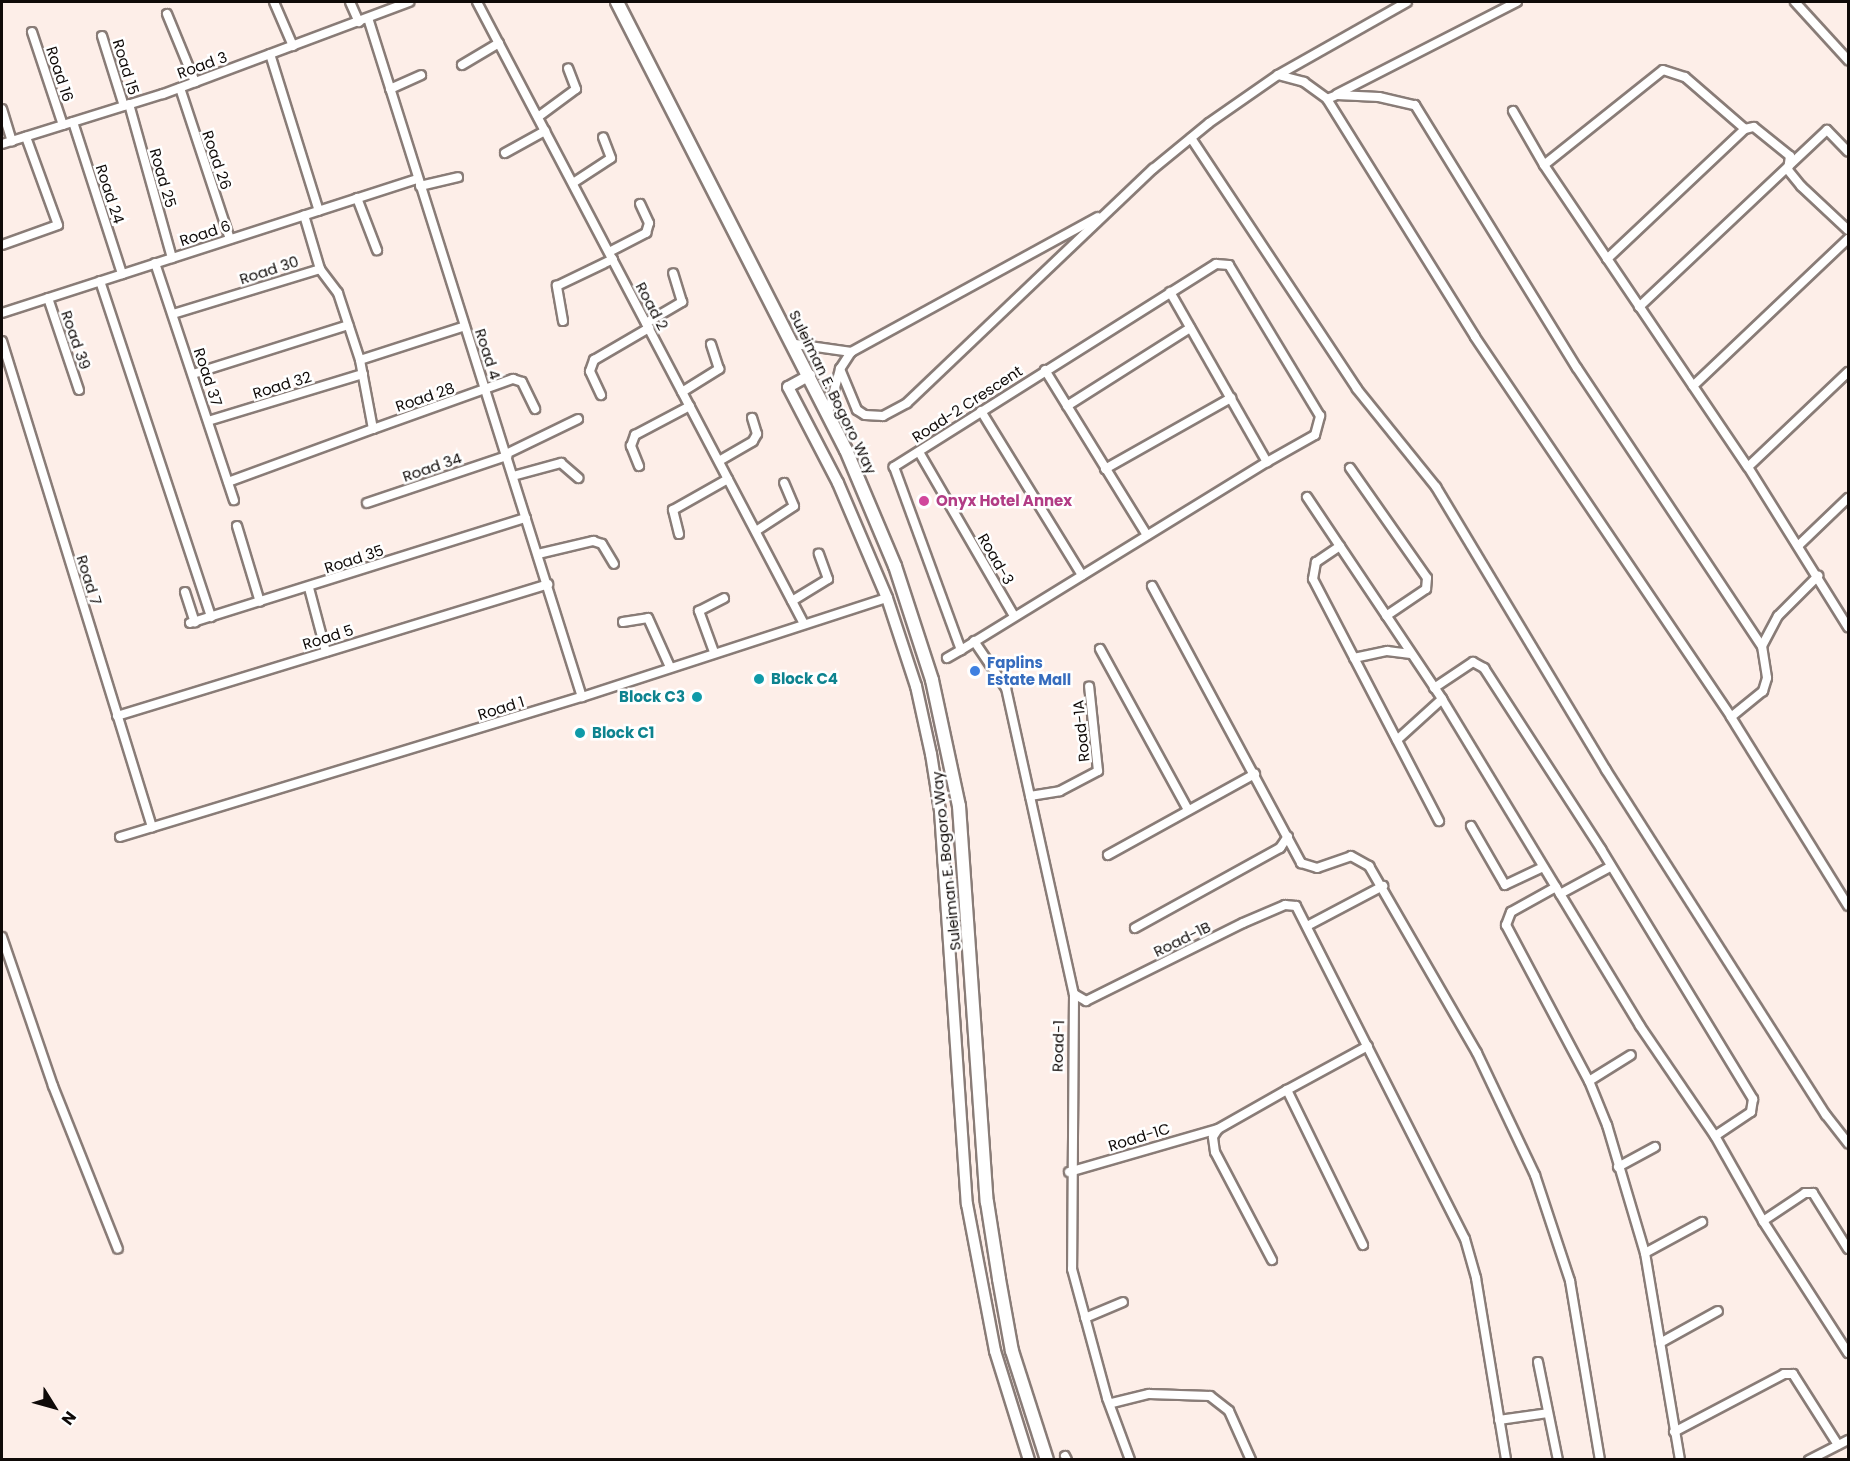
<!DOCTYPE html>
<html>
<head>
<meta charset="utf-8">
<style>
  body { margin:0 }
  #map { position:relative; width:1850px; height:1461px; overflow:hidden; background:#fdeee8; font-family:Poppins,sans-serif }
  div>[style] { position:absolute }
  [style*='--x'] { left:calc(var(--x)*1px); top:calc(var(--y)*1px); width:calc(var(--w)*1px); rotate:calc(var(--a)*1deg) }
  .roads { filter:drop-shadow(2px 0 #897c77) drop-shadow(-2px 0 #897c77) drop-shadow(0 2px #897c77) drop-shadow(0 -2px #897c77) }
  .minor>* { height:8px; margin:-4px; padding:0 4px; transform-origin:4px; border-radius:4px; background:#fff }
  .tertiary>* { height:10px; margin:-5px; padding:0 5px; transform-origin:5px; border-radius:5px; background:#fff }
  .secondary>* { height:12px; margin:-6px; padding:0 6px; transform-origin:6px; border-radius:6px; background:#fff }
  .dots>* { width:16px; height:16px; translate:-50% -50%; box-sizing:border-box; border:3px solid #fff; border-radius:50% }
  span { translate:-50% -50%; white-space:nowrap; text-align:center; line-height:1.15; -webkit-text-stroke:5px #fff; paint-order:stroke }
  .street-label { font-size:15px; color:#0f0a08 }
  .hotel-label { font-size:15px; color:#b23c85; font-weight:700 }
  .left { translate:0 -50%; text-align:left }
  .shop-label { font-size:15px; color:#366cbe; font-weight:700 }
  .culture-label { font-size:15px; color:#0d838f; font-weight:700 }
  .right { translate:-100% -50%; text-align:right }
  .frame { position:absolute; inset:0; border:3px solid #0f0a08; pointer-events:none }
  .north { position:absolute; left:24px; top:1377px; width:60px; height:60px; -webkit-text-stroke:4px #fff; paint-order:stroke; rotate:127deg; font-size:16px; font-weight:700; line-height:24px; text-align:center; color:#0f0a08 }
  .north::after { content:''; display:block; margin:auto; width:21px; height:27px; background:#0f0a08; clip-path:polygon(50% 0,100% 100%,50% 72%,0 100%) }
</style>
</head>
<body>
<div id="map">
  <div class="roads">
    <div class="minor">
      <i style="--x:274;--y:2;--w:48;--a:66.6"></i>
      <i style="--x:350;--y:2;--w:22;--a:66"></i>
      <i style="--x:477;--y:2;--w:700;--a:62.26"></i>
      <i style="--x:1795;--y:2;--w:79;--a:47.6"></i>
      <i style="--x:167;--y:14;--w:74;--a:67.6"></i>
      <i style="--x:368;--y:18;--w:712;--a:72.51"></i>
      <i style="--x:32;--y:32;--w:98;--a:71.6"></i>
      <i style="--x:102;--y:36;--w:73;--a:72.6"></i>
      <i style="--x:270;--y:54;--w:164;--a:72.7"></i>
      <i style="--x:462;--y:65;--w:43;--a:-30.7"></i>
      <i style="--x:1278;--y:75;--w:27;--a:15"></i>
      <i style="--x:1304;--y:82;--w:29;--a:36"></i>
      <i style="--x:1327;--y:99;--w:11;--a:-22"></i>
      <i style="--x:1337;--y:95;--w:42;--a:2.7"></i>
      <i style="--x:1379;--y:97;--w:37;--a:13"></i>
      <i style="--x:1415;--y:105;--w:309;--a:58.4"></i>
      <i style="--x:1577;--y:368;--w:334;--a:56.4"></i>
      <i style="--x:1762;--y:646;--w:32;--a:81"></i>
      <i style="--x:1767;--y:678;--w:14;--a:107"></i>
      <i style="--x:1763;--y:691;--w:41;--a:140.9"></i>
      <i style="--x:180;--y:88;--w:159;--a:71.7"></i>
      <i style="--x:390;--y:89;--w:34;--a:-24"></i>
      <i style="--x:1337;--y:94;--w:202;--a:-27.1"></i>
      <i style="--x:1327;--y:99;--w:280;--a:58.1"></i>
      <i style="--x:1475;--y:337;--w:458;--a:56"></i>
      <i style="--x:1731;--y:717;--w:222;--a:58.2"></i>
      <i style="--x:129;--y:104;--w:160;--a:74.4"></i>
      <i style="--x:2;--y:109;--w:34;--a:73"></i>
      <i style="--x:1513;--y:111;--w:62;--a:60.1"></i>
      <i style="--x:1544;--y:165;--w:364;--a:56"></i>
      <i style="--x:1748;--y:467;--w:189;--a:58"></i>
      <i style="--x:538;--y:117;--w:47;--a:-36.4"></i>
      <i style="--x:576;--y:89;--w:22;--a:-111"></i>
      <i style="--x:73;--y:122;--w:160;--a:72.1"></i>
      <i style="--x:1191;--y:138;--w:301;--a:56.5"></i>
      <i style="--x:1357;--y:389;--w:126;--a:51.1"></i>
      <i style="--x:1436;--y:487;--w:330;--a:59"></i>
      <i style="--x:1606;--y:770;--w:409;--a:57.5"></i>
      <i style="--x:1826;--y:1115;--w:36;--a:52"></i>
      <i style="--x:2;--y:144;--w:169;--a:-17.3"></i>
      <i style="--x:163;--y:94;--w:263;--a:-20.5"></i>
      <i style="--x:505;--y:153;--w:46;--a:-28.8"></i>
      <i style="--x:1544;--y:165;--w:152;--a:-38.6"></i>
      <i style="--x:1663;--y:70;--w:23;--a:18"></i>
      <i style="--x:1685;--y:77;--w:79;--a:40.9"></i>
      <i style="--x:573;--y:183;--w:45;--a:-33.3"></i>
      <i style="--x:611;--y:158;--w:22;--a:-111"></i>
      <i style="--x:420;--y:186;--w:39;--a:-13"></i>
      <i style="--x:357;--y:198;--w:56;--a:69"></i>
      <i style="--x:2;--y:245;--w:59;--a:-19.7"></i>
      <i style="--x:58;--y:225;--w:94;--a:-110"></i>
      <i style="--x:609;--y:252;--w:42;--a:-27.2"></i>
      <i style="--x:646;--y:233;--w:10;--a:-73"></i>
      <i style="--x:649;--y:223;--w:21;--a:-115"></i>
      <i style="--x:1607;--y:259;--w:190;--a:-43.3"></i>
      <i style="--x:1745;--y:129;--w:9;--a:-13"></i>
      <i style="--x:1754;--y:127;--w:46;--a:38.9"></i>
      <i style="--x:1790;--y:156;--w:14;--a:98"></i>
      <i style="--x:1788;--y:170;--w:21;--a:51"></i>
      <i style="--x:1801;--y:186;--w:64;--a:43.1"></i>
      <i style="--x:155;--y:263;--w:250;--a:71.6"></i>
      <i style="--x:100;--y:281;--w:354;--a:71.7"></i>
      <i style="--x:1170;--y:292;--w:196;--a:60.3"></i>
      <i style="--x:48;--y:298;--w:97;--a:71.4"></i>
      <i style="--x:1639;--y:307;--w:258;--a:-43.3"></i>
      <i style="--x:1827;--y:130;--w:30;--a:46"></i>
      <i style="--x:2;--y:313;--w:437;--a:-17.9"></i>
      <i style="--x:173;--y:314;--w:154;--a:-17"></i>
      <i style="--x:320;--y:269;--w:56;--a:-106.5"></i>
      <i style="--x:563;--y:321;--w:36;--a:-100"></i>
      <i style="--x:557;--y:286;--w:62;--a:-25.7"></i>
      <i style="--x:646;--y:323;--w:42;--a:-30.3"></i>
      <i style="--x:682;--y:302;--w:30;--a:-107"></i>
      <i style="--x:2;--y:341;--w:509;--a:72.85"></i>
      <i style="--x:795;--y:344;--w:57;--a:8.1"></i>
      <i style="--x:360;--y:360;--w:110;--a:-17.9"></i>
      <i style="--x:840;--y:369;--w:44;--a:67.5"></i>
      <i style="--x:857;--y:410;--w:9;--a:32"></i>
      <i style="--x:865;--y:415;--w:18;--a:3"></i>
      <i style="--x:883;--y:416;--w:27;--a:-28"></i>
      <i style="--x:907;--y:403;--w:340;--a:-43.6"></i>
      <i style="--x:1153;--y:169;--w:72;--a:-39.4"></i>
      <i style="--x:1209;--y:123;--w:84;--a:-34.8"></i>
      <i style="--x:1278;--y:75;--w:148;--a:-29.5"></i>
      <i style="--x:1045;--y:370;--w:194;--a:58.3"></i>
      <i style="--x:193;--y:374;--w:163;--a:-17.5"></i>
      <i style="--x:1693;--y:386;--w:214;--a:-43.5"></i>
      <i style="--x:682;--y:392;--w:44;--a:-31.9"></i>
      <i style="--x:719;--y:369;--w:26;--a:-108"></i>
      <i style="--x:601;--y:395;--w:26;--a:-115"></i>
      <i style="--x:590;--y:371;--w:12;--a:-70"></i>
      <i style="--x:594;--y:360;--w:64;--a:-30.2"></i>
      <i style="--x:1067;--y:406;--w:146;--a:-32.4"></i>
      <i style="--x:981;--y:411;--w:193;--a:58.4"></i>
      <i style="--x:828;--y:413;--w:46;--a:-74.7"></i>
      <i style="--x:840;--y:369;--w:20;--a:-57"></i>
      <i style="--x:851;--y:352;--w:281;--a:-28.7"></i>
      <i style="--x:208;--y:421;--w:162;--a:-16.9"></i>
      <i style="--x:373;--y:429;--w:149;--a:-19.7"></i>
      <i style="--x:513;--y:379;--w:9;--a:18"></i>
      <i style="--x:522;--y:382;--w:30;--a:64"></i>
      <i style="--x:919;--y:452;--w:190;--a:59.9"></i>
      <i style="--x:506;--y:454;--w:80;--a:-25.9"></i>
      <i style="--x:719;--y:461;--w:39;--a:-30"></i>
      <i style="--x:753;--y:441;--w:8;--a:-60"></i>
      <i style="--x:757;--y:434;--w:17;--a:-107"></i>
      <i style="--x:639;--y:466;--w:22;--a:-112"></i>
      <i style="--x:631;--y:446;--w:12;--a:-70"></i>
      <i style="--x:635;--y:435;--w:62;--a:-27.8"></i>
      <i style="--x:1748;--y:467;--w:138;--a:-43.5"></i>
      <i style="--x:1350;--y:468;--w:134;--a:55"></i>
      <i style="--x:1427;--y:578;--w:11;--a:95"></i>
      <i style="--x:1426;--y:589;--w:48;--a:146"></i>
      <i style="--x:1105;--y:469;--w:145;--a:-29.4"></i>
      <i style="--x:513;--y:476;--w:50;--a:-15.2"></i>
      <i style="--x:561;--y:463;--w:23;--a:41"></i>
      <i style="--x:228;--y:482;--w:154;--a:-20.1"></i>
      <i style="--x:373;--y:429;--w:70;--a:-100.7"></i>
      <i style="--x:360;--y:360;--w:71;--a:-108.2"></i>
      <i style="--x:338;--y:293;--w:30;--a:-127"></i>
      <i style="--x:1307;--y:497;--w:243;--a:56.2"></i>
      <i style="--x:1442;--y:699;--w:382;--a:58.8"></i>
      <i style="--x:1640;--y:1026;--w:133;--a:55.7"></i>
      <i style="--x:1715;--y:1136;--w:98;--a:60.5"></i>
      <i style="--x:1763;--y:1221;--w:157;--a:57.2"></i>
      <i style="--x:367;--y:503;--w:148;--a:-18.6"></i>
      <i style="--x:237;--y:526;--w:79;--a:73.2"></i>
      <i style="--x:756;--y:531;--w:45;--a:-33.3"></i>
      <i style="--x:794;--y:506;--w:25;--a:-113"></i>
      <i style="--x:679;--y:534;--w:25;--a:-104"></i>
      <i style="--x:673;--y:510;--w:63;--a:-29.4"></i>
      <i style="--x:1799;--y:545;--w:68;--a:-43.8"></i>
      <i style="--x:1340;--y:546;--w:29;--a:146"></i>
      <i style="--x:1316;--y:562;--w:17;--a:100"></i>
      <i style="--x:1313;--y:579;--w:273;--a:62.5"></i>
      <i style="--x:538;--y:554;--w:57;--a:-13.3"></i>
      <i style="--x:593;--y:541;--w:9;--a:18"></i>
      <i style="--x:602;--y:544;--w:23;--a:59"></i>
      <i style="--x:1152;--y:586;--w:315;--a:61.7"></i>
      <i style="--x:1301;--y:863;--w:17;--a:17"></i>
      <i style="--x:1317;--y:868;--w:36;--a:-19"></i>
      <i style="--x:1351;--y:856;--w:21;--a:29"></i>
      <i style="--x:1369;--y:866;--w:216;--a:60"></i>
      <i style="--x:1477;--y:1053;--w:135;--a:64.6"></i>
      <i style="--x:1535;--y:1175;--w:112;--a:71.7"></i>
      <i style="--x:1570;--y:1281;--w:181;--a:80.5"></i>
      <i style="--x:309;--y:588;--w:66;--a:75.1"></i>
      <i style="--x:185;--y:592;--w:32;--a:72"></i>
      <i style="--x:792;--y:601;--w:42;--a:-31.4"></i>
      <i style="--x:828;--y:579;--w:27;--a:-110"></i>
      <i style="--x:623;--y:622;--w:25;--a:-9"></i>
      <i style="--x:648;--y:618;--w:54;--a:65.8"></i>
      <i style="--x:190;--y:623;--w:352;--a:-17.4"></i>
      <i style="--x:974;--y:641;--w:57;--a:55.8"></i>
      <i style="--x:1006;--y:688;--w:313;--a:77.5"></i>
      <i style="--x:1074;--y:994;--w:275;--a:90.4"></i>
      <i style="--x:1072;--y:1269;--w:134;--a:74.8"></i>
      <i style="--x:1107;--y:1398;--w:66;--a:69.6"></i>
      <i style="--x:1762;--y:646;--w:34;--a:-62"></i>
      <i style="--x:1778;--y:616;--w:57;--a:-45"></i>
      <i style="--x:1100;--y:649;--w:183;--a:61.3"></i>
      <i style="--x:714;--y:652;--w:44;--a:-110.1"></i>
      <i style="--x:699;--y:611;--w:28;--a:-27"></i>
      <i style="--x:947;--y:658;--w:16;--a:-30"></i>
      <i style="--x:961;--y:650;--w:359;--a:-31.6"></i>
      <i style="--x:1267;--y:462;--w:55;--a:-29.4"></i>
      <i style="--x:1315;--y:435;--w:20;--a:-75"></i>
      <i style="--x:1320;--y:416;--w:176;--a:-121.1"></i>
      <i style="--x:1229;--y:265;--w:13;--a:-176"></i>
      <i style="--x:1216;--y:264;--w:381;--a:147.8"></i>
      <i style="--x:894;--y:467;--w:195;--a:69.9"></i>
      <i style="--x:1354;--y:658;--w:34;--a:-12"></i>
      <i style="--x:1387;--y:651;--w:24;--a:7"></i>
      <i style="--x:1434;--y:688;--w:47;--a:-33.7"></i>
      <i style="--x:1473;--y:662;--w:13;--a:29"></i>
      <i style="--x:1484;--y:668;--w:216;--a:57.1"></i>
      <i style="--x:1601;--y:849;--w:293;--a:58.7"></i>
      <i style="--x:1753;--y:1099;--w:13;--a:99"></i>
      <i style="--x:1751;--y:1112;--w:43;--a:146.3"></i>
      <i style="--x:117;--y:716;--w:451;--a:-17"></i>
      <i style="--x:1397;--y:740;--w:61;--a:-42.3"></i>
      <i style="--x:1030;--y:796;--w:30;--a:-9"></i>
      <i style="--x:1060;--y:791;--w:43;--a:-27.8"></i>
      <i style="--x:1098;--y:771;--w:85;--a:-96"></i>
      <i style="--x:1471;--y:826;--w:68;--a:60"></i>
      <i style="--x:1505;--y:885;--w:42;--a:-25.3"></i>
      <i style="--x:120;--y:837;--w:483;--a:-16.9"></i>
      <i style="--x:582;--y:697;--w:321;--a:-18"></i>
      <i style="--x:1108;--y:855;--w:168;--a:-28.9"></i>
      <i style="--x:1556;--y:887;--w:51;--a:150.9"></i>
      <i style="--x:1511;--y:912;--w:14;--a:111"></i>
      <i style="--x:1506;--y:925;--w:177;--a:62"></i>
      <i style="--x:1589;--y:1081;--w:48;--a:67.8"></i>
      <i style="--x:1607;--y:1125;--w:134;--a:73.5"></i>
      <i style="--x:1645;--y:1253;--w:210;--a:80.4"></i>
      <i style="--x:1560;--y:894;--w:57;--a:-28.4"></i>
      <i style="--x:1309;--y:925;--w:84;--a:-27.8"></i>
      <i style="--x:1135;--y:928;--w:166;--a:-28.9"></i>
      <i style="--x:1280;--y:848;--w:14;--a:-56"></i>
      <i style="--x:2;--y:937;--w:157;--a:71.1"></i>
      <i style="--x:53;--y:1086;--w:175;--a:68.3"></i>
      <i style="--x:1074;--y:994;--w:14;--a:30"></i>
      <i style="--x:1086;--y:1001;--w:175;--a:-26.4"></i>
      <i style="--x:1243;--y:923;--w:46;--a:-23.2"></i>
      <i style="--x:1285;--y:905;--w:11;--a:5"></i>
      <i style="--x:1296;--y:906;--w:373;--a:63.1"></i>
      <i style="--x:1465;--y:1239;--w:41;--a:74.2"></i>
      <i style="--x:1476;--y:1278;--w:184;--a:80.6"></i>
      <i style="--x:1589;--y:1081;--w:49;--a:-31.8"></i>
      <i style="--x:1618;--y:1167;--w:42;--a:-28.4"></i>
      <i style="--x:1069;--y:1172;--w:155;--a:-16.1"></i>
      <i style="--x:1763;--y:1221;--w:50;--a:-33.7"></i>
      <i style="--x:1805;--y:1193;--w:8;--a:0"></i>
      <i style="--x:1813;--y:1193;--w:66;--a:58"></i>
      <i style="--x:1363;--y:1245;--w:173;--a:-116.1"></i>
      <i style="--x:1287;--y:1090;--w:92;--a:-28.5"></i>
      <i style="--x:1645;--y:1253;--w:65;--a:-28.5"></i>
      <i style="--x:1272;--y:1260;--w:122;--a:-117.8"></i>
      <i style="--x:1215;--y:1152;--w:15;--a:-98"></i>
      <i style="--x:1213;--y:1137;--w:9;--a:-58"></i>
      <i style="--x:1218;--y:1129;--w:79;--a:-29.5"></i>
      <i style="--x:1085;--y:1318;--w:41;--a:-22.8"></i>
      <i style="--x:1660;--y:1343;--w:66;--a:-28.9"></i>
      <i style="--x:1538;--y:1362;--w:100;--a:78.5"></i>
      <i style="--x:1112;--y:1403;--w:38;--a:-14"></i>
      <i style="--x:1149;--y:1394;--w:61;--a:1.9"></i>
      <i style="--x:1210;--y:1396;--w:24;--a:38"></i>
      <i style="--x:1229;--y:1411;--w:54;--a:65.8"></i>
      <i style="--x:1499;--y:1420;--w:49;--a:-8.1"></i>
      <i style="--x:1674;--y:1432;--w:124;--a:-27.8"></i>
      <i style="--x:1784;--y:1374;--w:9;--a:0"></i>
      <i style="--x:1793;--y:1374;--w:84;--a:57.6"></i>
      <i style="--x:1065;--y:1456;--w:4;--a:63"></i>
      <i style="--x:1809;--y:1460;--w:44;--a:-27.1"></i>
    </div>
    <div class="tertiary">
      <i style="--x:810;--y:375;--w:25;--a:151"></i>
      <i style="--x:788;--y:387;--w:108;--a:62.5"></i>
      <i style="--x:838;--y:483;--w:125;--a:66.9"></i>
      <i style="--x:887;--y:598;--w:93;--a:71.8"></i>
      <i style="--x:916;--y:686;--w:70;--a:77.6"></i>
      <i style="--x:931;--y:754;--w:58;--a:81"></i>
      <i style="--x:940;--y:811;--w:394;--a:86.1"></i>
      <i style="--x:967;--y:1204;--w:150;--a:79.2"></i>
      <i style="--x:995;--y:1351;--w:114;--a:72.7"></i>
    </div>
    <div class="secondary">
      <i style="--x:617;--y:2;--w:503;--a:62.93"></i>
      <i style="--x:846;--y:450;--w:126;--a:67.1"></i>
      <i style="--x:895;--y:566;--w:120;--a:72"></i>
      <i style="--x:932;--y:680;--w:129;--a:77.9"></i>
      <i style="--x:959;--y:806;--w:397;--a:86"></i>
      <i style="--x:987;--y:1202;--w:78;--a:81.1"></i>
      <i style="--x:999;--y:1279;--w:73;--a:79.8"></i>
      <i style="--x:1012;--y:1351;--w:114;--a:72.2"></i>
    </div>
  </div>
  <div class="dots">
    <i style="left:924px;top:501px;background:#d1479c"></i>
    <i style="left:975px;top:671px;background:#3f7fe0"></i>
    <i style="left:759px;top:679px;background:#0f9aa8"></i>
    <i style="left:697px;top:697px;background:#0f9aa8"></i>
    <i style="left:580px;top:733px;background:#0f9aa8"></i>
  </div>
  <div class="street-label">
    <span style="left:202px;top:65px;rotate:-20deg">Road 3</span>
    <span style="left:126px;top:67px;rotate:73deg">Road 15</span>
    <span style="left:60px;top:74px;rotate:72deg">Road 16</span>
    <span style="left:217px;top:160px;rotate:71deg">Road 26</span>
    <span style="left:163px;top:178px;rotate:74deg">Road 25</span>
    <span style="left:110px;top:194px;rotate:72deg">Road 24</span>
    <span style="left:205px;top:233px;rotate:-18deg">Road 6</span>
    <span style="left:269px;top:270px;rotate:-18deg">Road 30</span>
    <span style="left:652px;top:306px;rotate:62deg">Road 2</span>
    <span style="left:76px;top:340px;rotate:71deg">Road 39</span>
    <span style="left:488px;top:354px;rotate:72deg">Road 4</span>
    <span style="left:208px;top:377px;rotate:72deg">Road 37</span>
    <span style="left:282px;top:385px;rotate:-17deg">Road 32</span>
    <span style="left:833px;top:392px;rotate:64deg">Suleiman E. Bogoro Way</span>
    <span style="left:425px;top:397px;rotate:-19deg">Road 28</span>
    <span style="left:967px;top:404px;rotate:-33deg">Road-2 Crescent</span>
    <span style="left:432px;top:467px;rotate:-19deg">Road 34</span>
    <span style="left:354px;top:559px;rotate:-18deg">Road 35</span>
    <span style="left:996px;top:559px;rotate:60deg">Road-3</span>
    <span style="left:89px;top:580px;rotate:73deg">Road 7</span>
    <span style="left:328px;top:637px;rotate:-17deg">Road 5</span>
    <span style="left:501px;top:708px;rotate:-17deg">Road 1</span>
    <span style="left:1081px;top:731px;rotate:-96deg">Road-1A</span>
    <span style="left:946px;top:861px;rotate:-96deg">Suleiman E. Bogoro Way</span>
    <span style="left:1182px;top:939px;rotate:-26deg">Road-1B</span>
    <span style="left:1058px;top:1046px;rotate:-88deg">Road-1</span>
    <span style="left:1139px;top:1137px;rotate:-17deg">Road-1C</span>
  </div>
  <div class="hotel-label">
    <span class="left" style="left:936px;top:501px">Onyx Hotel Annex</span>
  </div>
  <div class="shop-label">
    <span class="left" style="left:987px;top:671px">Faplins<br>Estate Mall</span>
  </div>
  <div class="culture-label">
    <span class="left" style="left:771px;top:679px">Block C4</span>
    <span class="right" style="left:685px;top:697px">Block C3</span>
    <span class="left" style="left:592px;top:733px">Block C1</span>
  </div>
  <div class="frame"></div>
  <div class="north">N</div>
</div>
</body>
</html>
